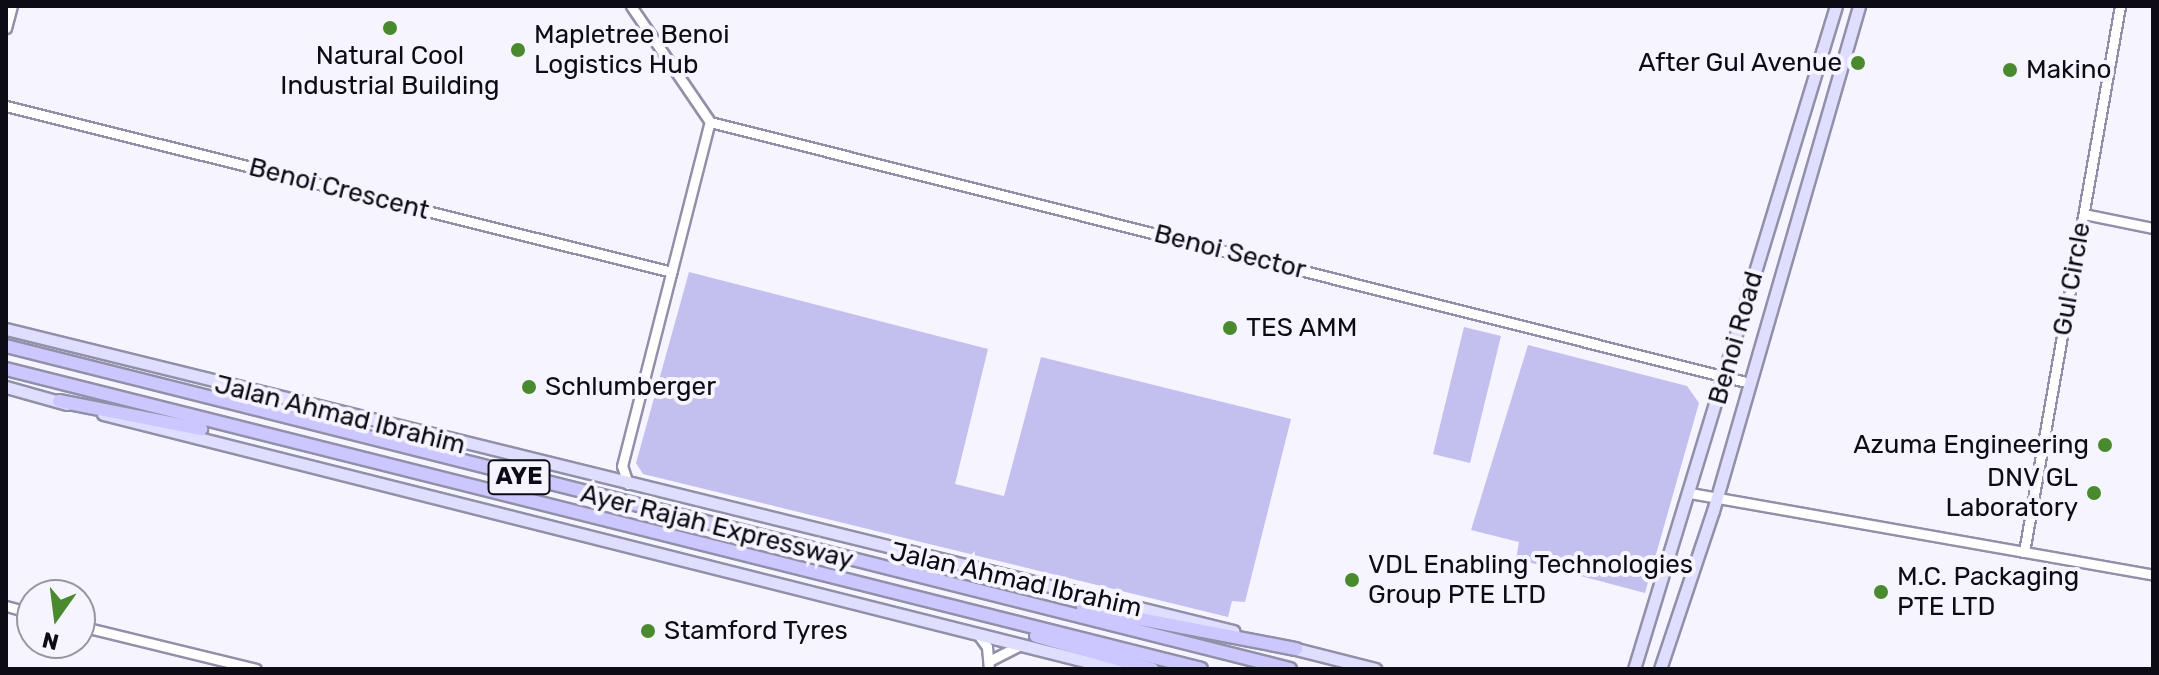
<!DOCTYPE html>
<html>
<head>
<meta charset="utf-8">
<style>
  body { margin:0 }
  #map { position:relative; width:2159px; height:675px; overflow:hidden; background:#f5f4ff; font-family:Rubik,sans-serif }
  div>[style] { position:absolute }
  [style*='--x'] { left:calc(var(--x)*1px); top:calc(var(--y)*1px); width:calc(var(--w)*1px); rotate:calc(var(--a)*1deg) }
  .green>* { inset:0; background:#c3c0ef }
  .roads { filter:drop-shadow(2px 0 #9190a8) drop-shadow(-2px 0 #9190a8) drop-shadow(0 2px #9190a8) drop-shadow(0 -2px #9190a8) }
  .minor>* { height:9px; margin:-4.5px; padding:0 4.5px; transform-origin:4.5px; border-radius:4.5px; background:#fff }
  .major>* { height:11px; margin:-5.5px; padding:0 5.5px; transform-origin:5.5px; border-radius:5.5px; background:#e0deff }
  .highway>* { height:12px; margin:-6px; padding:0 6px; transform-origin:6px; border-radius:6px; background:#ccc8ff }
  .dots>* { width:22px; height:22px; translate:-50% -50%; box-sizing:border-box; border:4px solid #f5f4ff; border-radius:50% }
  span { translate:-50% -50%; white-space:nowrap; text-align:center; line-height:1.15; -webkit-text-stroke:8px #f5f4ff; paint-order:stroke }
  .shield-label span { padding:2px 6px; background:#f5f4ff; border:2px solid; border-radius:6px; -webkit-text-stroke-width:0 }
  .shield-label { font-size:24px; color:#0d0c15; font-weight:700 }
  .poi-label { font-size:26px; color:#0d0c15 }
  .left { translate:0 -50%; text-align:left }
  .right { translate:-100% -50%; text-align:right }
  .street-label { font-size:26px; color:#0d0c15 }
  .frame { position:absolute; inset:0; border:8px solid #0d0c15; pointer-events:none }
  .north { position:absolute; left:16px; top:579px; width:80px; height:80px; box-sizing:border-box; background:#f5f4ff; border:2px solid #9897a1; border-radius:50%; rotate:194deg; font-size:22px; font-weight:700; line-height:32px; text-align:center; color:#0d0c15 }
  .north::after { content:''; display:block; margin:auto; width:28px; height:36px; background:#488a2d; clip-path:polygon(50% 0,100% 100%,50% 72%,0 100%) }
</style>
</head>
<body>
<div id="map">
  <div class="green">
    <i style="clip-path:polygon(689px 272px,988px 349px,955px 484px,1004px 496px,1041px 357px,1291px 419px,1245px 602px,1232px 601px,1228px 617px,643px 474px,636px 463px)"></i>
    <i style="clip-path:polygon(1464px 327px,1501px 336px,1470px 463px,1433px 454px)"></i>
    <i style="clip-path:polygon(1528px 345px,1687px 386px,1699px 403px,1645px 593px,1516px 559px,1519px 542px,1471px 530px)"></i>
  </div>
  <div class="roads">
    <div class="minor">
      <i style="--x:631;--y:6;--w:140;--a:55.7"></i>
      <i style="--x:710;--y:122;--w:1072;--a:14.09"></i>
      <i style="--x:6;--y:28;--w:23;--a:-75"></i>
      <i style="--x:6;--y:106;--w:686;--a:14"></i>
      <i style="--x:2084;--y:214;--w:70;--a:11.5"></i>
      <i style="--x:628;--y:484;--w:19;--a:-108"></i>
      <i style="--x:622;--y:466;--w:355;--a:-75.7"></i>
      <i style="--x:1690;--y:493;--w:470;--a:10"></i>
      <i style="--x:2024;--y:552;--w:554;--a:-80.03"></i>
      <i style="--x:6;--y:606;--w:27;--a:15"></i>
      <i style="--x:80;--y:626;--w:181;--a:13.7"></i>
      <i style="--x:977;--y:633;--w:17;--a:54"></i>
      <i style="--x:987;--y:647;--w:22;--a:85"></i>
      <i style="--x:991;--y:660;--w:33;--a:-27"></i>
    </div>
    <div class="major">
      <i style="--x:6;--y:329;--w:1264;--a:13.83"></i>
      <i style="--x:6;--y:387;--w:63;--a:15.6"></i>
      <i style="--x:103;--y:414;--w:1046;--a:14.12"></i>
      <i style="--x:1288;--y:647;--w:90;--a:14.2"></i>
      <i style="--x:1634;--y:669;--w:693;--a:-73.06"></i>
      <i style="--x:1660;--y:669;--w:167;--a:-71.5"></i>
      <i style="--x:1713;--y:511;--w:526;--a:-73.87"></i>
    </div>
    <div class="highway">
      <i style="--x:6;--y:346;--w:1324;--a:14.12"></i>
      <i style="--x:6;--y:369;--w:1232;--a:14.09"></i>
      <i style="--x:59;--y:401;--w:145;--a:11.2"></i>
      <i style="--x:1083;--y:608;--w:217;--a:10.9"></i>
      <i style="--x:1036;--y:636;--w:121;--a:15.9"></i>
    </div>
  </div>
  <div class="dots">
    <i style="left:390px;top:28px;background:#488a2d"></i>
    <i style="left:518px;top:50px;background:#488a2d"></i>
    <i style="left:1858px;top:63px;background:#488a2d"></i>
    <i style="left:2010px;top:70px;background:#488a2d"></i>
    <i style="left:1230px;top:328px;background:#488a2d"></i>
    <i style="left:529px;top:387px;background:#488a2d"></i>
    <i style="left:2105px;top:445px;background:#488a2d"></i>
    <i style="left:2094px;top:493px;background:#488a2d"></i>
    <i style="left:1352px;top:580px;background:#488a2d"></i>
    <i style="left:1881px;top:592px;background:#488a2d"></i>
    <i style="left:648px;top:631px;background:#488a2d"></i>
  </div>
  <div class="shield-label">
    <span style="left:519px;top:477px">AYE</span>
  </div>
  <div class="poi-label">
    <span class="left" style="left:534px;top:50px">Mapletree Benoi<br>Logistics Hub</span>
    <span style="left:390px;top:71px">Natural Cool<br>Industrial Building</span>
    <span class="right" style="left:1842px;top:63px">After Gul Avenue</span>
    <span class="left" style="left:2026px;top:70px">Makino</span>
    <span class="left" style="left:1246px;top:328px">TES AMM</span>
    <span class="left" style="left:545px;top:387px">Schlumberger</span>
    <span class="right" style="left:2089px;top:445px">Azuma Engineering</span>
    <span class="right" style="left:2078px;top:493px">DNV GL<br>Laboratory</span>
    <span class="left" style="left:1368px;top:580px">VDL Enabling Technologies<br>Group PTE LTD</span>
    <span class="left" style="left:1897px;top:592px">M.C. Packaging<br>PTE LTD</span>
    <span class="left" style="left:664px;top:631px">Stamford Tyres</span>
  </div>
  <div class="street-label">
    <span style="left:339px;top:189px;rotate:14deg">Benoi Crescent</span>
    <span style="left:1230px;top:252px;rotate:14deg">Benoi Sector</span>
    <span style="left:2072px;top:279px;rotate:-80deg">Gul Circle</span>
    <span style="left:1736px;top:338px;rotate:-74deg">Benoi Road</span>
    <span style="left:340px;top:415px;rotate:14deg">Jalan Ahmad Ibrahim</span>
    <span style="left:717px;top:527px;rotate:14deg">Ayer Rajah Expressway</span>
    <span style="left:1016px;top:580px;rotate:13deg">Jalan Ahmad Ibrahim</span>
  </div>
  <div class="frame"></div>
  <div class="north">N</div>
</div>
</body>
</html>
